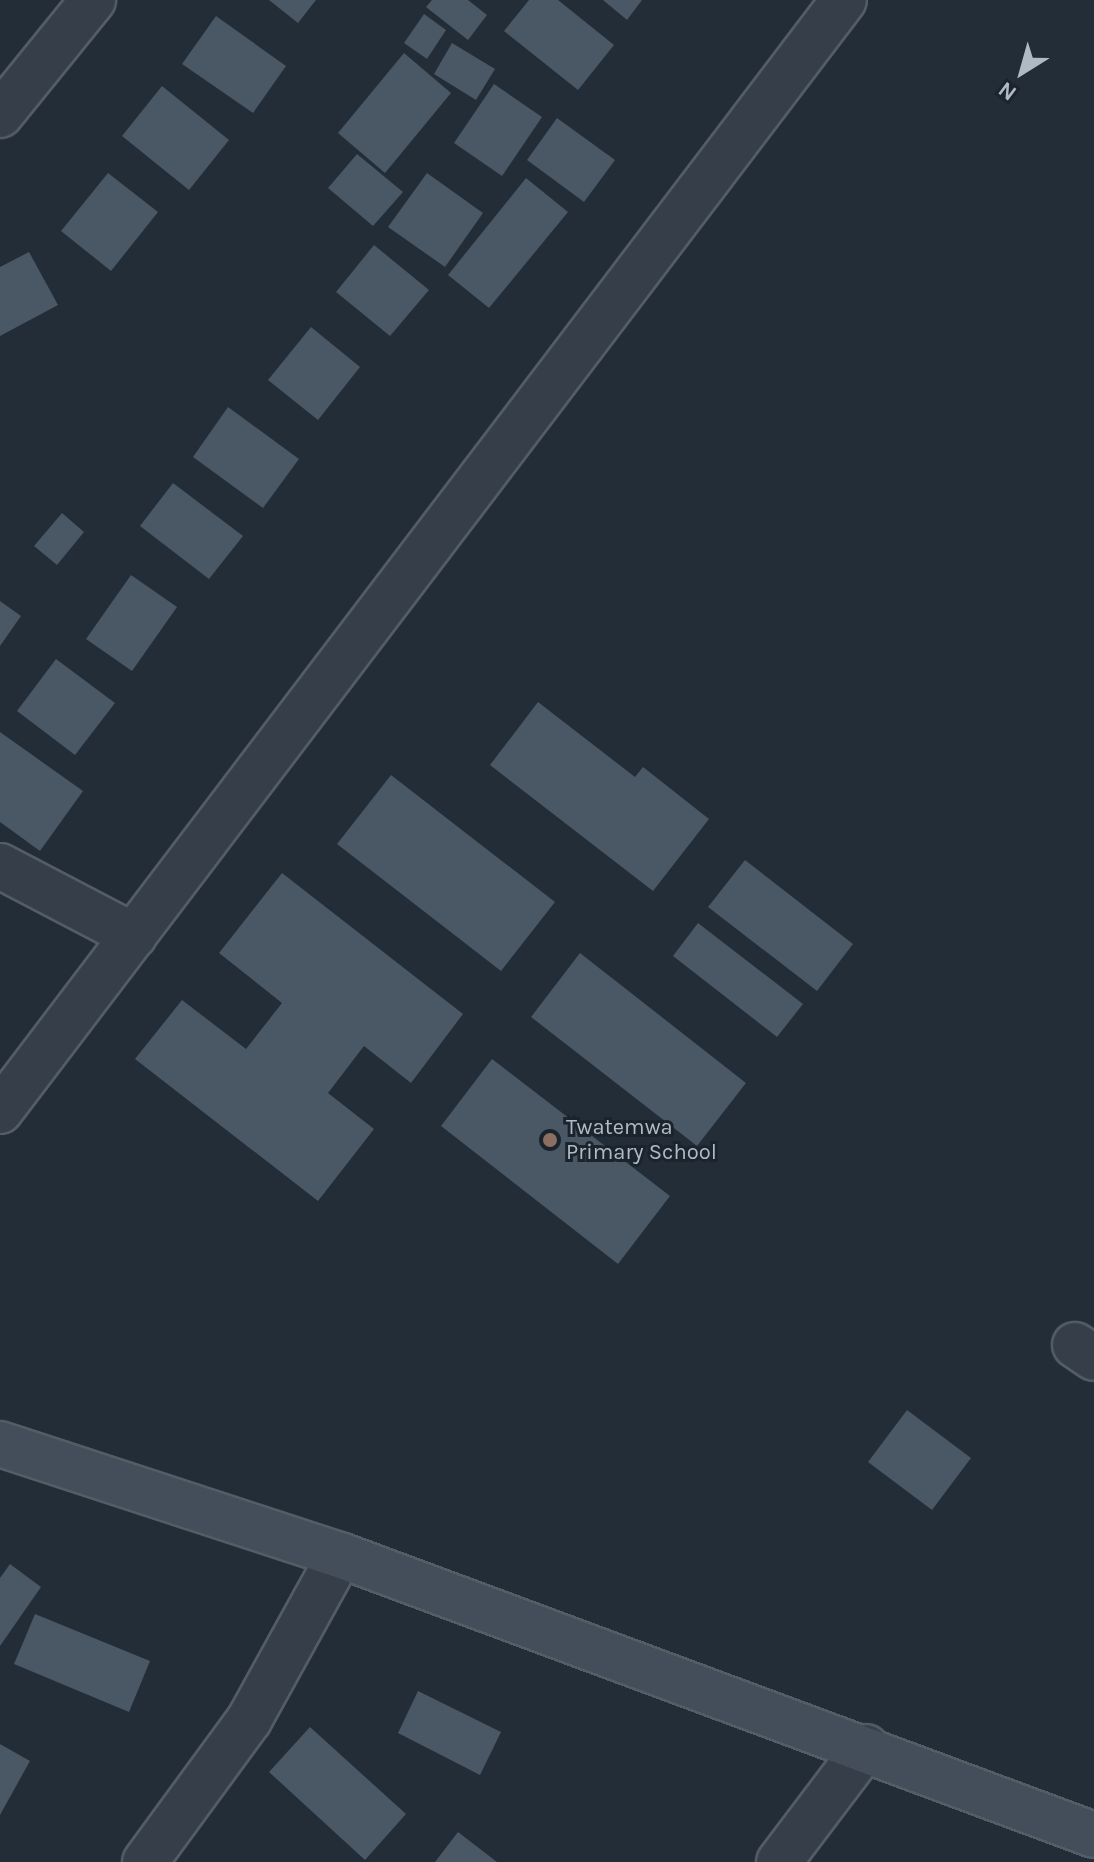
<!DOCTYPE html>
<html>
<head>
<meta charset="utf-8">
<style>
  body { margin:0 }
  #map { position:relative; width:1094px; height:1862px; overflow:hidden; background:#222d38; font-family:Karla,sans-serif }
  div>[style] { position:absolute }
  [style*='--x'] { left:calc(var(--x)*1px); top:calc(var(--y)*1px); width:calc(var(--w)*1px); rotate:calc(var(--a)*1deg) }
  .building>* { inset:0; background:#4a5764 }
  .roads { filter:drop-shadow(2px 0 #535d66) drop-shadow(-2px 0 #535d66) drop-shadow(0 2px #535d66) drop-shadow(0 -2px #535d66) }
  .street>* { height:44px; margin:-22px; padding:0 22px; transform-origin:22px; border-radius:22px; background:#363f49 }
  .secondary>* { height:44px; margin:-22px; padding:0 22px; transform-origin:22px; border-radius:22px; background:#444e5b }
  .dots>* { width:22px; height:22px; translate:-50% -50%; box-sizing:border-box; border:4px solid #1b242d; border-radius:50% }
  span { translate:-50% -50%; white-space:nowrap; text-align:center; line-height:1.15; -webkit-text-stroke:6px #1b242d; paint-order:stroke }
  .poi-label { font-size:22px; color:#b0bac5 }
  .left { translate:0 -50%; text-align:left }
  .north { position:absolute; left:982px; top:32px; width:80px; height:80px; -webkit-text-stroke:6px #1b242d; paint-order:stroke; rotate:217deg; font-size:22px; font-weight:700; line-height:32px; text-align:center; color:#b0bac5 }
  .north::after { content:''; display:block; margin:auto; width:28px; height:36px; background:#b0bac5; clip-path:polygon(50% 0,100% 100%,50% 72%,0 100%) }
</style>
</head>
<body>
<div id="map">
  <div class="building">
    <i style="clip-path:polygon(269px 0,316px 0,298px 23px)"></i>
    <i style="clip-path:polygon(432px 0,468px 0,487px 15px,468px 40px,426px 7px)"></i>
    <i style="clip-path:polygon(529px 0,558px 0,614px 45px,578px 90px,504px 31px)"></i>
    <i style="clip-path:polygon(603px 0,642px 0,627px 20px)"></i>
    <i style="clip-path:polygon(424px 14px,446px 30px,427px 59px,404px 43px)"></i>
    <i style="clip-path:polygon(216px 16px,286px 66px,253px 113px,182px 64px)"></i>
    <i style="clip-path:polygon(452px 43px,495px 69px,476px 100px,434px 74px)"></i>
    <i style="clip-path:polygon(404px 53px,451px 93px,385px 173px,338px 133px)"></i>
    <i style="clip-path:polygon(494px 84px,542px 117px,502px 176px,454px 143px)"></i>
    <i style="clip-path:polygon(162px 86px,229px 140px,189px 190px,122px 136px)"></i>
    <i style="clip-path:polygon(557px 118px,615px 160px,584px 202px,527px 160px)"></i>
    <i style="clip-path:polygon(357px 154px,403px 192px,373px 226px,328px 188px)"></i>
    <i style="clip-path:polygon(108px 173px,158px 212px,111px 271px,61px 231px)"></i>
    <i style="clip-path:polygon(427px 173px,483px 213px,445px 267px,388px 227px)"></i>
    <i style="clip-path:polygon(526px 178px,568px 212px,489px 308px,448px 275px)"></i>
    <i style="clip-path:polygon(374px 245px,429px 290px,390px 336px,336px 292px)"></i>
    <i style="clip-path:polygon(29px 252px,58px 305px,0 336px,0 267px)"></i>
    <i style="clip-path:polygon(311px 327px,360px 367px,318px 420px,268px 380px)"></i>
    <i style="clip-path:polygon(228px 407px,299px 459px,263px 508px,193px 457px)"></i>
    <i style="clip-path:polygon(173px 483px,243px 536px,209px 579px,140px 526px)"></i>
    <i style="clip-path:polygon(62px 513px,84px 532px,57px 565px,34px 546px)"></i>
    <i style="clip-path:polygon(131px 575px,177px 607px,132px 671px,86px 639px)"></i>
    <i style="clip-path:polygon(0 601px,21px 616px,0 646px)"></i>
    <i style="clip-path:polygon(56px 659px,115px 703px,75px 755px,17px 711px)"></i>
    <i style="clip-path:polygon(538px 702px,635px 777px,643px 767px,709px 819px,653px 891px,490px 765px)"></i>
    <i style="clip-path:polygon(0 732px,83px 791px,40px 851px,0 822px)"></i>
    <i style="clip-path:polygon(391px 775px,555px 902px,501px 971px,337px 844px)"></i>
    <i style="clip-path:polygon(745px 860px,853px 944px,817px 991px,708px 907px)"></i>
    <i style="clip-path:polygon(282px 873px,463px 1014px,411px 1083px,364px 1046px,328px 1093px,374px 1129px,318px 1201px,135px 1059px,182px 1000px,246px 1049px,282px 1003px,219px 953px)"></i>
    <i style="clip-path:polygon(698px 923px,803px 1004px,777px 1037px,673px 956px)"></i>
    <i style="clip-path:polygon(580px 953px,746px 1083px,697px 1146px,531px 1017px)"></i>
    <i style="clip-path:polygon(492px 1059px,670px 1196px,618px 1264px,441px 1126px)"></i>
    <i style="clip-path:polygon(907px 1410px,971px 1458px,932px 1510px,868px 1462px)"></i>
    <i style="clip-path:polygon(10px 1564px,41px 1587px,0 1646px,0 1578px)"></i>
    <i style="clip-path:polygon(35px 1614px,150px 1661px,129px 1712px,14px 1664px)"></i>
    <i style="clip-path:polygon(418px 1691px,501px 1732px,480px 1775px,398px 1733px)"></i>
    <i style="clip-path:polygon(310px 1727px,406px 1814px,365px 1860px,269px 1772px)"></i>
    <i style="clip-path:polygon(0 1744px,30px 1761px,0 1815px)"></i>
    <i style="clip-path:polygon(458px 1832px,497px 1862px,435px 1862px)"></i>
  </div>
  <div class="roads">
    <div class="street">
      <i style="--x:0;--y:115;--w:148;--a:-51"></i>
      <i style="--x:0;--y:866;--w:151;--a:27.6"></i>
      <i style="--x:0;--y:1111;--w:1395;--a:-52.78"></i>
      <i style="--x:1075;--y:1345;--w:23;--a:34"></i>
      <i style="--x:145;--y:1862;--w:176;--a:-53.8"></i>
      <i style="--x:249;--y:1720;--w:188;--a:-61.1"></i>
      <i style="--x:779;--y:1862;--w:144;--a:-52.9"></i>
    </div>
    <div class="secondary">
      <i style="--x:0;--y:1444;--w:358;--a:18.1"></i>
      <i style="--x:340;--y:1555;--w:804;--a:20.37"></i>
    </div>
  </div>
  <div class="dots">
    <i style="left:550px;top:1140px;background:#8d6e63"></i>
  </div>
  <div class="poi-label">
    <span class="left" style="left:566px;top:1140px">Twatemwa<br>Primary School</span>
  </div>
  <div class="north">N</div>
</div>
</body>
</html>
